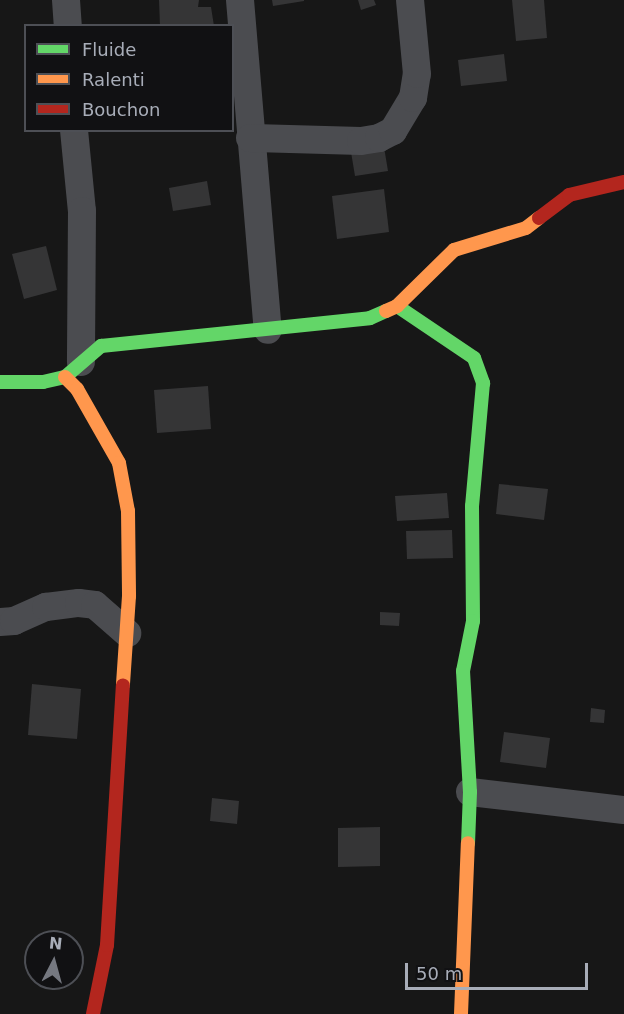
<!DOCTYPE html>
<html>
<head>
<meta charset="utf-8">
<style>
  body { margin:0 }
  #map { position:relative; width:624px; height:1014px; overflow:hidden; background:#171717; font-family:"DejaVu Sans",sans-serif }
  div>[style] { position:absolute }
  [style*='--x'] { left:calc(var(--x)*1px); top:calc(var(--y)*1px); width:calc(var(--w)*1px); rotate:calc(var(--a)*1deg) }
  .building>* { inset:0; background:#353536 }
  .street>* { height:28px; margin:-14px; padding:0 14px; transform-origin:14px; border-radius:14px; background:#4b4c50 }
  .fast>* { height:14px; margin:-7px; padding:0 7px; transform-origin:7px; border-radius:7px; background:#63d668 }
  .slow>* { height:14px; margin:-7px; padding:0 7px; transform-origin:7px; border-radius:7px; background:#ff974d }
  .jam>* { height:14px; margin:-7px; padding:0 7px; transform-origin:7px; border-radius:7px; background:#b3261e }
  span { translate:-50% -50%; white-space:nowrap; text-align:center; line-height:1.15; -webkit-text-stroke:5px #111113; paint-order:stroke }
  .legend { position:absolute; left:24px; top:24px; width:210px; height:108px; box-sizing:border-box; background:#111113; border:2px solid #4d4f55; margin:0; padding:8px 10px; list-style:none; font-size:18px; color:#a8adb8 }
  .legend li { display:flex; align-items:center; gap:12px; height:30px }
  .legend b { width:30px; border:2px solid #4d4f55 }
  .north { position:absolute; left:24px; top:930px; width:60px; height:60px; box-sizing:border-box; background:#111113; border:2px solid #4d4f55; border-radius:50%; rotate:6deg; font-size:16px; font-weight:700; line-height:24px; text-align:center; color:#a8adb8 }
  .north::after { content:''; display:block; margin:auto; width:21px; height:27px; background:#757880; clip-path:polygon(50% 0,100% 100%,50% 72%,0 100%) }
  .scale { position:absolute; left:405px; top:963px; width:183px; height:27px; box-sizing:border-box; border:3px solid #a8adb8; border-top:0; padding-left:8px; font-size:18px; line-height:21px; white-space:nowrap; color:#a8adb8; -webkit-text-stroke:4px #111113; paint-order:stroke }
</style>
</head>
<body>
<div id="map">
  <div class="building">
    <i style="clip-path:polygon(159px 0,199px 0,198px 7px,211px 7px,214px 26px,160px 26px)"></i>
    <i style="clip-path:polygon(272px 0,304px 0,304px 1px,273px 6px)"></i>
    <i style="clip-path:polygon(358px 0,374px 0,376px 5px,361px 10px)"></i>
    <i style="clip-path:polygon(512px 0,544px 0,547px 38px,516px 41px)"></i>
    <i style="clip-path:polygon(504px 54px,507px 81px,461px 86px,458px 60px)"></i>
    <i style="clip-path:polygon(384px 147px,388px 171px,355px 176px,351px 152px)"></i>
    <i style="clip-path:polygon(207px 181px,211px 205px,173px 211px,169px 188px)"></i>
    <i style="clip-path:polygon(384px 189px,389px 232px,337px 239px,332px 196px)"></i>
    <i style="clip-path:polygon(46px 246px,57px 290px,24px 299px,12px 254px)"></i>
    <i style="clip-path:polygon(208px 386px,211px 429px,157px 433px,154px 390px)"></i>
    <i style="clip-path:polygon(499px 484px,548px 489px,544px 520px,496px 514px)"></i>
    <i style="clip-path:polygon(447px 493px,449px 518px,397px 521px,395px 496px)"></i>
    <i style="clip-path:polygon(452px 530px,453px 558px,407px 559px,406px 531px)"></i>
    <i style="clip-path:polygon(380px 612px,400px 613px,399px 626px,380px 625px)"></i>
    <i style="clip-path:polygon(32px 684px,81px 689px,77px 739px,28px 735px)"></i>
    <i style="clip-path:polygon(591px 708px,605px 710px,604px 723px,590px 722px)"></i>
    <i style="clip-path:polygon(504px 732px,550px 738px,546px 768px,500px 762px)"></i>
    <i style="clip-path:polygon(212px 798px,239px 801px,237px 824px,210px 821px)"></i>
    <i style="clip-path:polygon(380px 827px,380px 866px,338px 867px,338px 828px)"></i>
  </div>
  <div class="street">
    <i style="--x:66;--y:0;--w:26;--a:86"></i>
    <i style="--x:240;--y:0;--w:331;--a:85.2"></i>
    <i style="--x:74;--y:130;--w:81;--a:84.4"></i>
    <i style="--x:82;--y:211;--w:151;--a:90.4"></i>
    <i style="--x:250;--y:138;--w:111;--a:1.5"></i>
    <i style="--x:361;--y:141;--w:18;--a:-9"></i>
    <i style="--x:379;--y:138;--w:16;--a:-27"></i>
    <i style="--x:393;--y:131;--w:39;--a:-59"></i>
    <i style="--x:413;--y:98;--w:24;--a:-81"></i>
    <i style="--x:417;--y:74;--w:74;--a:-95.4"></i>
    <i style="--x:0;--y:622;--w:14;--a:-4"></i>
    <i style="--x:14;--y:621;--w:35;--a:-24"></i>
    <i style="--x:46;--y:607;--w:33;--a:-7"></i>
    <i style="--x:79;--y:603;--w:16;--a:7"></i>
    <i style="--x:95;--y:605;--w:43;--a:41.2"></i>
    <i style="--x:470;--y:792;--w:155;--a:6.7"></i>
  </div>
  <div class="fast">
    <i style="--x:397;--y:306;--w:93;--a:34"></i>
    <i style="--x:474;--y:358;--w:27;--a:70"></i>
    <i style="--x:483;--y:383;--w:123;--a:95.1"></i>
    <i style="--x:472;--y:506;--w:115;--a:89.5"></i>
    <i style="--x:473;--y:621;--w:51;--a:101.3"></i>
    <i style="--x:463;--y:671;--w:121;--a:86.7"></i>
    <i style="--x:470;--y:792;--w:51;--a:92.2"></i>
    <i style="--x:0;--y:382;--w:43;--a:0"></i>
    <i style="--x:43;--y:382;--w:23;--a:-13"></i>
    <i style="--x:65;--y:377;--w:48;--a:-40.7"></i>
    <i style="--x:101;--y:346;--w:270;--a:-5.9"></i>
    <i style="--x:370;--y:318;--w:17;--a:-24"></i>
  </div>
  <div class="slow">
    <i style="--x:386;--y:311;--w:12;--a:-24"></i>
    <i style="--x:397;--y:306;--w:80;--a:-44.5"></i>
    <i style="--x:454;--y:250;--w:75;--a:-17"></i>
    <i style="--x:526;--y:228;--w:16;--a:-38"></i>
    <i style="--x:65;--y:377;--w:17;--a:45"></i>
    <i style="--x:77;--y:389;--w:85;--a:60.4"></i>
    <i style="--x:119;--y:463;--w:49;--a:79.4"></i>
    <i style="--x:128;--y:511;--w:85;--a:89.3"></i>
    <i style="--x:129;--y:596;--w:89;--a:93.9"></i>
    <i style="--x:461;--y:1014;--w:171;--a:-87.7"></i>
  </div>
  <div class="jam">
    <i style="--x:539;--y:218;--w:38;--a:-37"></i>
    <i style="--x:569;--y:195;--w:57;--a:-13.3"></i>
    <i style="--x:93;--y:1014;--w:70;--a:-78.5"></i>
    <i style="--x:107;--y:945;--w:260;--a:-86.5"></i>
  </div>
  <ul class="legend">
  <li><b style="height:8px;background:#63d668"></b>Fluide</li>
  <li><b style="height:8px;background:#ff974d"></b>Ralenti</li>
  <li><b style="height:8px;background:#b3261e"></b>Bouchon</li>
  </ul>
  <div class="north">N</div>
  <div class="scale">50 m</div>
</div>
</body>
</html>
